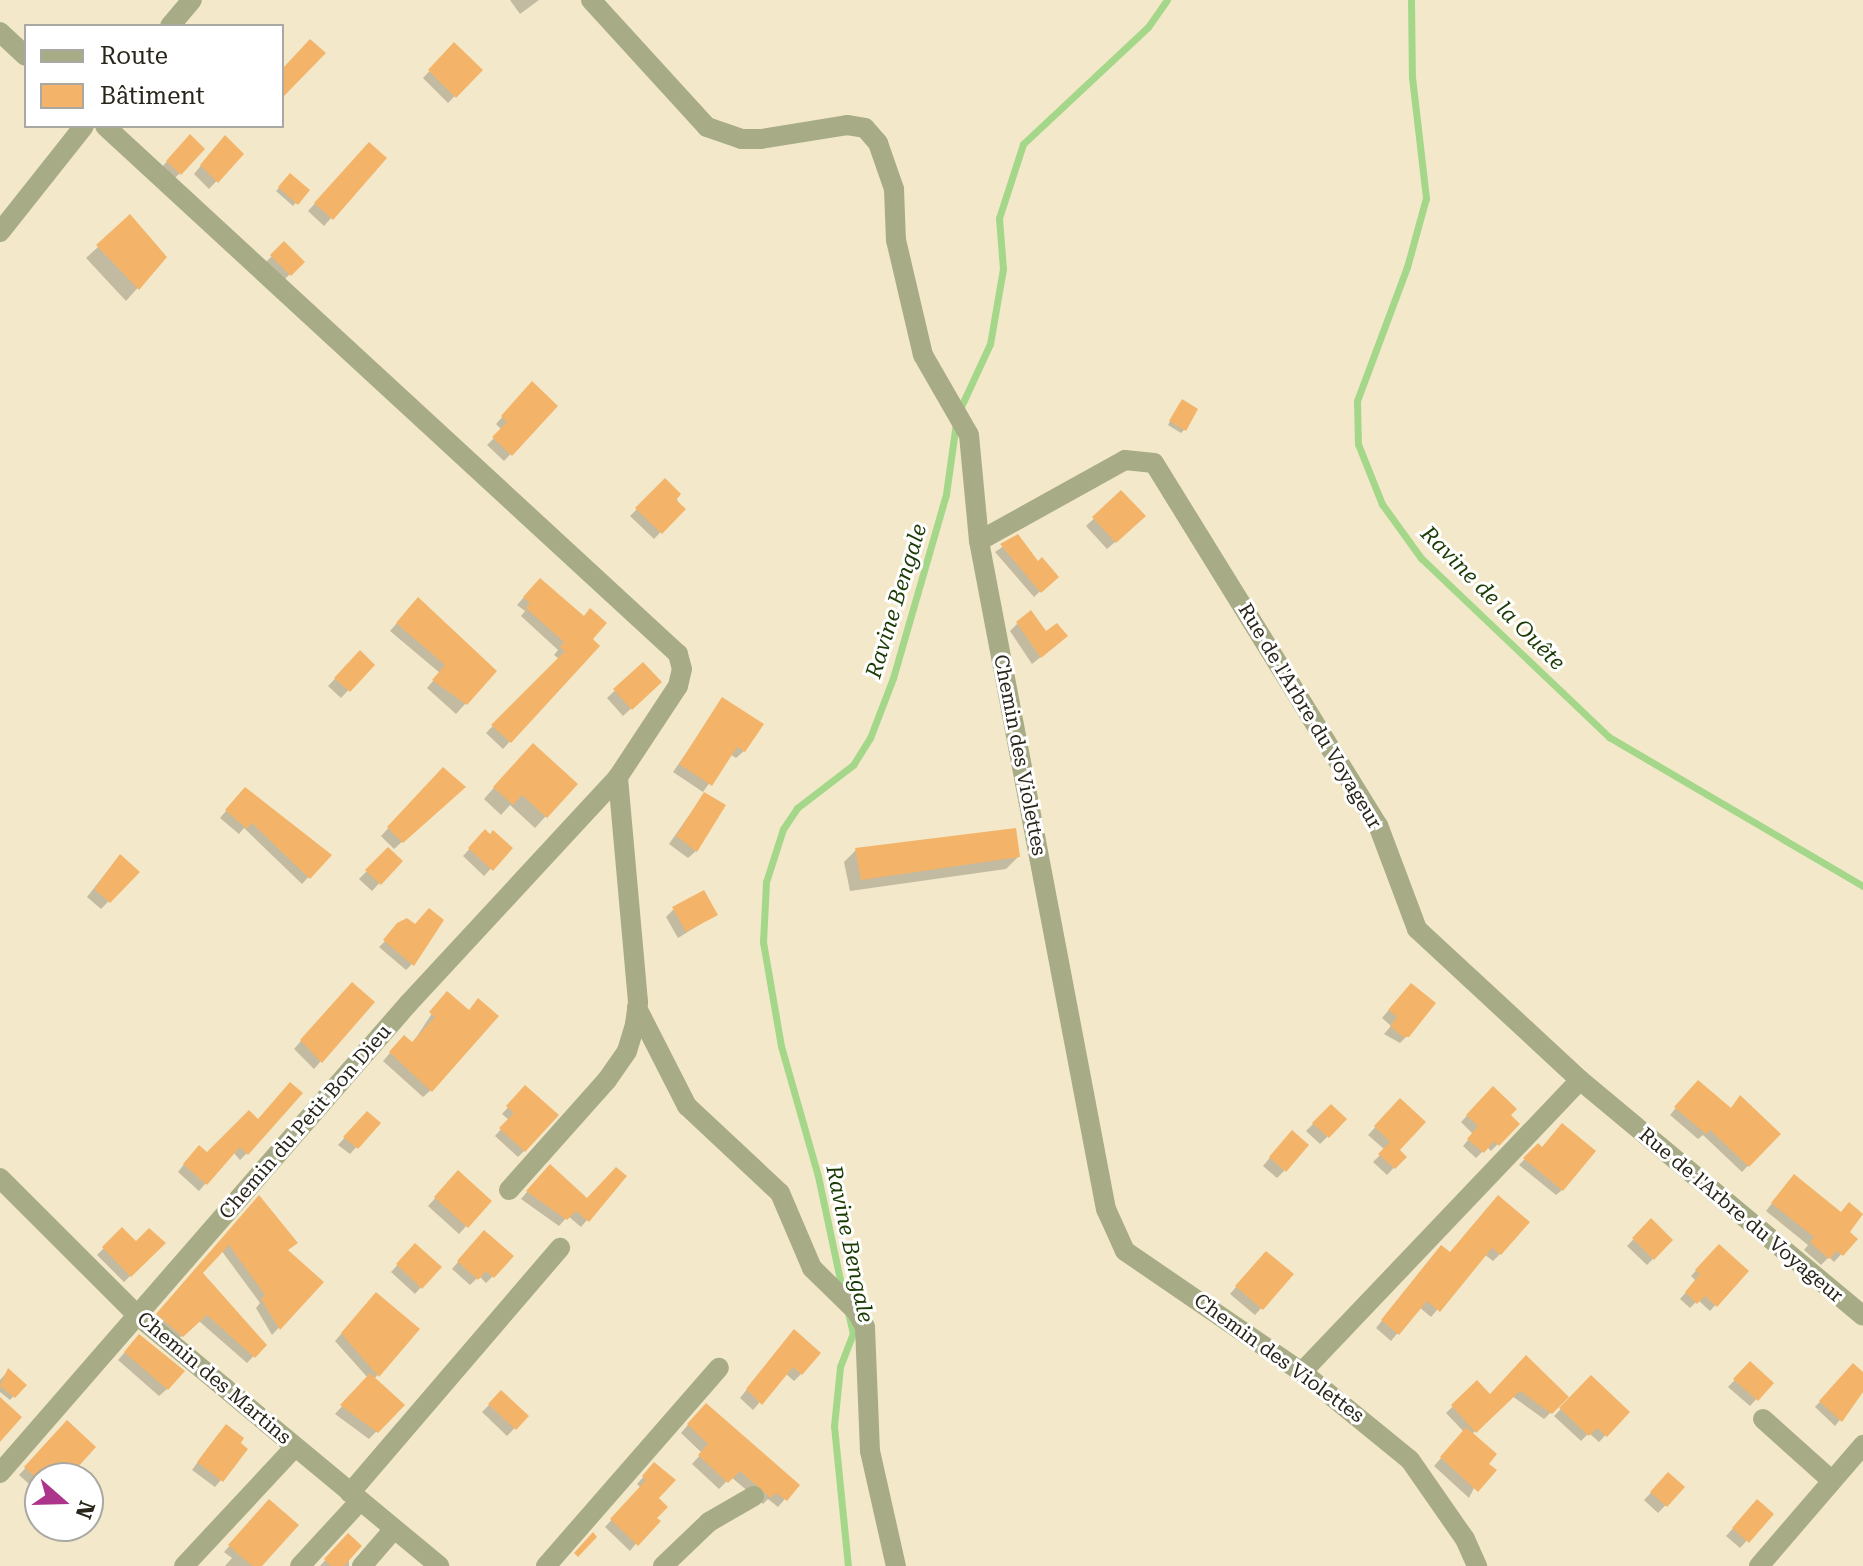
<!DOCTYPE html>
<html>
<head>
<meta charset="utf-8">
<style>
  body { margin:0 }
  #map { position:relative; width:1863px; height:1566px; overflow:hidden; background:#f3e9ca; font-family:"Roboto Serif",serif }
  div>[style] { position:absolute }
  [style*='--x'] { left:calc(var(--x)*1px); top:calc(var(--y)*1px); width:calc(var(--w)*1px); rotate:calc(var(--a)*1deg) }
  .shadow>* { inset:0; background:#0003 }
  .stream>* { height:7px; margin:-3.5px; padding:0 3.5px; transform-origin:3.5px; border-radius:3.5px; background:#a4d789 }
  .building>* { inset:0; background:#f3b469 }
  .minor>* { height:20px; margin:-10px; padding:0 10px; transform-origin:10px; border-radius:10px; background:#a8ac86 }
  span { translate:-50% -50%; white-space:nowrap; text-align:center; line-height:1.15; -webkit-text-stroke:6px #fff; paint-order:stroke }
  .street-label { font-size:20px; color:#29251a }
  .water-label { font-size:22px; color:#1b3b04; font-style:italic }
  .legend { position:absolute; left:24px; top:24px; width:260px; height:104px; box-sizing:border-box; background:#fff; border:2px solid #a9a8a3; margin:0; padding:10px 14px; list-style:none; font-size:24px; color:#29251a }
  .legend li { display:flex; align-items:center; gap:16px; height:40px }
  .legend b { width:40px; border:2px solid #a9a8a3 }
  .north { position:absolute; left:24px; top:1462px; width:80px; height:80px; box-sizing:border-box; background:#fff; border:2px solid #a9a8a3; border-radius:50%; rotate:110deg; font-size:22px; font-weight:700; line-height:32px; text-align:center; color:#29251a }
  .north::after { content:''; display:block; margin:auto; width:28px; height:36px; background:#ac348a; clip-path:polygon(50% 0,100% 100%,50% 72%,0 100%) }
</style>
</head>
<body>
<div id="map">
  <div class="shadow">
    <i style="clip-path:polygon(510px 0,539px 0,520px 14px)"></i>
    <i style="clip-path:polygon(454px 45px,480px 70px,448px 103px,423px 78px)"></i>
    <i style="clip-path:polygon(183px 144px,180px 173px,172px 181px,160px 169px)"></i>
    <i style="clip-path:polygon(218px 145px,242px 154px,209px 189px,194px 174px)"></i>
    <i style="clip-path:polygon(362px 152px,384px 158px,324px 226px,308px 211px)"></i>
    <i style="clip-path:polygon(290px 176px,307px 190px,293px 206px,276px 191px)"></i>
    <i style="clip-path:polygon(284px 244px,302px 262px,282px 282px,264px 264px)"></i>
    <i style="clip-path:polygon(98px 247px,165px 257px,126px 301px,86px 258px)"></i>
    <i style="clip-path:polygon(526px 390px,555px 406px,504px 461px,487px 445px,502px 430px,496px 424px)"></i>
    <i style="clip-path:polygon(1179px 405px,1184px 430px,1181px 433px,1168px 425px)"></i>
    <i style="clip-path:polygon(665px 481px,683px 509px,654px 539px,630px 516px)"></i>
    <i style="clip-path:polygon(1121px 493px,1136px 524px,1107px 549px,1086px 526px)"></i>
    <i style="clip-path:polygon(1017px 537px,1038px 564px,1056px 576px,1034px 597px,995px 552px)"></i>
    <i style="clip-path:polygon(533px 587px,597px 646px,503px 749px,486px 733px,559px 659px,554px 655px,558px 650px,521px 616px,525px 611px,517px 605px)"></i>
    <i style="clip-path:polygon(411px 607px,495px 671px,456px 714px,427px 688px,440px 673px,390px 631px)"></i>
    <i style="clip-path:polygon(1017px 624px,1046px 634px,1058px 643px,1032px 664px,1010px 631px)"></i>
    <i style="clip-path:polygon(360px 653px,372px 665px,341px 698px,328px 686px)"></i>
    <i style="clip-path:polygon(643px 664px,659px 682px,623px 716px,607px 698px)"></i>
    <i style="clip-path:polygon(723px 700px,744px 751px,736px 758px,730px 754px,703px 792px,673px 772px)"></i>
    <i style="clip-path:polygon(522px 756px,575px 784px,535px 828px,510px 805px,501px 815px,484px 799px)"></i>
    <i style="clip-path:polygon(443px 769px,463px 787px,394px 849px,381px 836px)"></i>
    <i style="clip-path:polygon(704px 794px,696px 851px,688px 858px,669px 844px)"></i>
    <i style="clip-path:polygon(239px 796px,329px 855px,302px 884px,244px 828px,239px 834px,220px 818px)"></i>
    <i style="clip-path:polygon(485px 832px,510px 848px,484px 876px,463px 856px)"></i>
    <i style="clip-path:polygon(388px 850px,400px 861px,372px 891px,359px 879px)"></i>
    <i style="clip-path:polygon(856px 850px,1018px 857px,1006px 869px,850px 891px,844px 862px)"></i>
    <i style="clip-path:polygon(113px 864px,137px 872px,101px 909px,87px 897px)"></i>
    <i style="clip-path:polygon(674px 909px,715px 915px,678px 938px,666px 917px)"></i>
    <i style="clip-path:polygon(407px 920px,412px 964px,406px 970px,379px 947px)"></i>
    <i style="clip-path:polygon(344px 992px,321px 1061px,314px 1069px,294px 1049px)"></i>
    <i style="clip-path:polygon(1403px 993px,1408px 1035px,1400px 1043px,1384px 1034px,1391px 1026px,1382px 1018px)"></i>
    <i style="clip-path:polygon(440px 1001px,431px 1090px,423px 1097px,383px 1061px,404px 1037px,412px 1044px)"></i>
    <i style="clip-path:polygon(525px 1088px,524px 1151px,518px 1157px,495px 1136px,509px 1120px,502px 1114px)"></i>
    <i style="clip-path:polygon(1493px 1089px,1517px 1124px,1491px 1151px,1487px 1147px,1476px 1158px,1463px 1146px,1473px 1134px,1461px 1122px)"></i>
    <i style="clip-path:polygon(1692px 1089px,1730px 1109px,1740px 1098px,1778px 1134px,1742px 1172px,1703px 1135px,1698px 1139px,1670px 1115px)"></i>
    <i style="clip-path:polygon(1400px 1101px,1397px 1151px,1404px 1157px,1387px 1175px,1373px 1162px,1385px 1150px,1368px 1135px)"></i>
    <i style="clip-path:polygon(1331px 1106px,1345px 1119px,1320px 1144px,1306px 1131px)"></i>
    <i style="clip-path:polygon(249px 1113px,247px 1153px,240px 1160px,233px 1152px,199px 1191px,178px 1172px,192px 1154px,207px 1155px)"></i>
    <i style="clip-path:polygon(367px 1113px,378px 1123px,350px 1154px,338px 1145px)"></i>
    <i style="clip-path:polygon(1285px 1140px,1284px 1171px,1277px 1178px,1263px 1166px)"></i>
    <i style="clip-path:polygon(1538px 1145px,1562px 1190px,1556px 1195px,1519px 1165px)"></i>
    <i style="clip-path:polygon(458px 1173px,489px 1201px,459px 1234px,428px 1206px)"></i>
    <i style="clip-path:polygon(543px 1173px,587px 1200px,587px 1220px,581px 1227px,568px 1216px,559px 1226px,521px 1199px)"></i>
    <i style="clip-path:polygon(1787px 1184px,1855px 1239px,1834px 1262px,1829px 1257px,1821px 1265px,1804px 1250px,1808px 1245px,1766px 1211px)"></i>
    <i style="clip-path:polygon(252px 1205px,286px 1251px,321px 1282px,272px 1335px,256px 1308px,260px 1303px,221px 1250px,200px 1273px,264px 1345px,247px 1363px,199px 1321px,175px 1342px,151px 1322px)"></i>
    <i style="clip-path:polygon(1492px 1205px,1500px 1254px,1493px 1261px,1484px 1254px,1431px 1317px,1419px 1307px,1391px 1341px,1376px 1328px,1435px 1255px,1449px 1254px)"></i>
    <i style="clip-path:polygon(1651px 1221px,1671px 1240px,1647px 1265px,1627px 1246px)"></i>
    <i style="clip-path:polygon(122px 1230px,136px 1244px,163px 1243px,124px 1282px,97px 1255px)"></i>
    <i style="clip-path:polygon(478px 1239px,493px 1276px,486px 1283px,479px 1276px,470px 1285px,452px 1269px)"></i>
    <i style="clip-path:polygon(415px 1246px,439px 1267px,415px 1294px,391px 1272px)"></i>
    <i style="clip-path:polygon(1719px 1246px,1746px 1271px,1710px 1311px,1698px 1300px,1690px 1308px,1680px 1299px,1696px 1281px,1691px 1276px)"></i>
    <i style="clip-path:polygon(1260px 1260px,1291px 1274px,1255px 1315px,1230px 1294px)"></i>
    <i style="clip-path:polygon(370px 1301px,418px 1330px,374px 1379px,402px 1405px,369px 1439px,335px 1414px,368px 1378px,335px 1341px)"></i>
    <i style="clip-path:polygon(787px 1339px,801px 1374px,794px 1381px,785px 1373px,753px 1410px,740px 1398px)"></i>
    <i style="clip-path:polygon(132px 1344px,167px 1389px,159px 1396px,118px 1360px)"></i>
    <i style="clip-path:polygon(1526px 1358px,1567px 1397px,1544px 1419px,1512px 1396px,1472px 1434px,1486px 1464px,1469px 1498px,1434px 1466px,1464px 1432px,1446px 1413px,1477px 1383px,1490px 1396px)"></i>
    <i style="clip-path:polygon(1750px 1364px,1771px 1383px,1750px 1406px,1728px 1387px)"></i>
    <i style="clip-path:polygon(1853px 1366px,1863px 1374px,1863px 1391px,1835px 1426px,1815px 1407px)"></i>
    <i style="clip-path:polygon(8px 1371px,24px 1385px,10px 1400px,0 1392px,0 1380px)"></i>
    <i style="clip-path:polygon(1591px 1378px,1627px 1412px,1599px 1442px,1589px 1433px,1581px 1441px,1554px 1416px)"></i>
    <i style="clip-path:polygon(501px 1393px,526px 1416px,507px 1436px,482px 1412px)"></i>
    <i style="clip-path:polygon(698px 1413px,797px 1485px,778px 1507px,768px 1499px,763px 1504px,731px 1477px,719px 1489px,692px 1464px,702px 1453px,681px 1433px)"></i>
    <i style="clip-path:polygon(67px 1423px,65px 1478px,40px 1478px,40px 1494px,19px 1475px)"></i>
    <i style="clip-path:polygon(219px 1433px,221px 1480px,215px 1487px,192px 1470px)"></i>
    <i style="clip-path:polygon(654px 1465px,656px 1498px,665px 1507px,630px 1551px,605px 1527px,641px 1488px,637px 1484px)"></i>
    <i style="clip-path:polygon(1668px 1475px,1682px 1488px,1658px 1513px,1644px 1500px)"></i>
    <i style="clip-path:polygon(1757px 1502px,1771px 1514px,1740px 1548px,1726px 1536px)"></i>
    <i style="clip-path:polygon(264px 1507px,257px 1566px,225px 1566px,232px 1558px,224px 1552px)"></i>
    <i style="clip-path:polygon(348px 1535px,349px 1566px,320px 1566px)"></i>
  </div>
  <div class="stream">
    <i style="--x:1411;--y:0;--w:77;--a:89.3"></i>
    <i style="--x:1412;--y:77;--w:122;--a:83.4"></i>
    <i style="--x:1426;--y:198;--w:72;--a:105.4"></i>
    <i style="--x:1407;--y:267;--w:143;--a:110.5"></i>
    <i style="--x:1357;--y:401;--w:43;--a:88.7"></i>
    <i style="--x:1358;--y:444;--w:65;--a:68.2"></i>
    <i style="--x:1382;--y:504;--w:67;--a:54.2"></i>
    <i style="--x:1421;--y:558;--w:260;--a:43.6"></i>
    <i style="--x:1609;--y:737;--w:294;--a:30.4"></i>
    <i style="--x:959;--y:411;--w:74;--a:-65.2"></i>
    <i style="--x:990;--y:344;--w:76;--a:-80.2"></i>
    <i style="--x:1003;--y:269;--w:51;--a:-94.5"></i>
    <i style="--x:999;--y:218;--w:78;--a:-72"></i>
    <i style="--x:1023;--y:144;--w:171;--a:-43.1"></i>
    <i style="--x:1148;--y:27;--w:33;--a:-55"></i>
    <i style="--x:842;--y:1289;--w:116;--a:-102"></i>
    <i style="--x:818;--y:1176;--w:135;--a:-105.9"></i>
    <i style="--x:781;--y:1046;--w:106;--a:-99.8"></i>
    <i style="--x:763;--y:942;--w:60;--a:-87.1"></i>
    <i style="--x:766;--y:882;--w:56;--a:-72.2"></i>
    <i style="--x:783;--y:829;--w:25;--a:-56"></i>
    <i style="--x:797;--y:808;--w:71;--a:-37.5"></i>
    <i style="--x:853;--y:765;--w:32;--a:-58"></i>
    <i style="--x:870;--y:738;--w:64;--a:-69"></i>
    <i style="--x:893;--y:678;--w:191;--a:-73.9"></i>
    <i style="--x:946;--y:494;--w:72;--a:-82"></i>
    <i style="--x:848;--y:1312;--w:22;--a:77"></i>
    <i style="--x:853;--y:1333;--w:36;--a:111"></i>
    <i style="--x:840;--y:1367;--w:59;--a:95.8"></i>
    <i style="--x:834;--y:1426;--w:141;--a:84.3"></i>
  </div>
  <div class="building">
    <i style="clip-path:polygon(310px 39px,326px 53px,282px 98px,282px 69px)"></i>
    <i style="clip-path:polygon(454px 42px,483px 70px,456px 98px,428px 70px)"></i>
    <i style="clip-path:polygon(190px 134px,205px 149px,181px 175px,166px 161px)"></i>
    <i style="clip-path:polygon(225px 135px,244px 154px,218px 183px,200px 165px)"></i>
    <i style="clip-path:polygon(369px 142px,387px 158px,333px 220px,314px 203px)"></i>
    <i style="clip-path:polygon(290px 173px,310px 190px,298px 205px,278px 187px)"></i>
    <i style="clip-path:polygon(130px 214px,167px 257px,139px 290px,96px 245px)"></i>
    <i style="clip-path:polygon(284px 241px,305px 262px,291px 276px,270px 255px)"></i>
    <i style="clip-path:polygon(532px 381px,558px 406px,512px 456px,492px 437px,507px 422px,501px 416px)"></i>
    <i style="clip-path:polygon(1182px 399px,1198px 409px,1186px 431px,1169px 421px)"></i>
    <i style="clip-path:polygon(665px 478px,681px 494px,676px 500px,686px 509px,662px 534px,635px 508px)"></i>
    <i style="clip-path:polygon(1121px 490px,1146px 516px,1116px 543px,1092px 517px)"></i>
    <i style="clip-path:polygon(1018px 534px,1038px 561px,1042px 557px,1059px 577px,1041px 593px,1000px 544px)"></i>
    <i style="clip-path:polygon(540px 578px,584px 616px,590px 608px,607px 623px,593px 639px,600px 646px,511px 743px,491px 725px,565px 651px,560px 647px,564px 642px,526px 608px,530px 603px,523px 597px)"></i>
    <i style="clip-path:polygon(418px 597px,497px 671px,467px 705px,432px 680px,445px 665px,396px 623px)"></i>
    <i style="clip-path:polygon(1031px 610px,1046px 631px,1057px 623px,1068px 636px,1041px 658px,1016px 622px)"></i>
    <i style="clip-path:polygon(360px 650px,375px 665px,350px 692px,334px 678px)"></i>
    <i style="clip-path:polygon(643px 662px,662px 682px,632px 710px,613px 689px)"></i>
    <i style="clip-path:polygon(722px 697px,764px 724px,745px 752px,737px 747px,712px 786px,679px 764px)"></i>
    <i style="clip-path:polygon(533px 743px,578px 784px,547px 818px,522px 795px,513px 805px,493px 787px)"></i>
    <i style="clip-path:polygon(443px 767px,466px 787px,403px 843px,387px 827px)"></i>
    <i style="clip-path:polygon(245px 787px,332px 855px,310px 879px,252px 823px,247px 829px,225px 810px)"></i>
    <i style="clip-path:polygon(704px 792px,726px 805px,697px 852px,676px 836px)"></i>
    <i style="clip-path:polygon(1016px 828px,1020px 857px,861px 880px,855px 848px)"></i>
    <i style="clip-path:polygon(485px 829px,490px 834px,493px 830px,513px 848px,493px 871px,468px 848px)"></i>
    <i style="clip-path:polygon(388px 847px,403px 861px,381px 885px,365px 870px)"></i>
    <i style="clip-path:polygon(120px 854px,140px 872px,110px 903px,94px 889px)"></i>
    <i style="clip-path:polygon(704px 890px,718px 915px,686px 932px,672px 907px)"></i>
    <i style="clip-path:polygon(429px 908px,444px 920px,414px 966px,383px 940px,397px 923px,407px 918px,415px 924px)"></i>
    <i style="clip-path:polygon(352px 982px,375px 1002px,322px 1063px,300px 1040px)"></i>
    <i style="clip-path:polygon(1411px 983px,1436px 1003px,1409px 1037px,1403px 1037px,1390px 1026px,1397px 1017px,1388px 1010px)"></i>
    <i style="clip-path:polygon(447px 991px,469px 1010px,478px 998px,499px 1016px,432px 1092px,389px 1052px,404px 1035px,412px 1042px,435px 1017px,429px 1012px)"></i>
    <i style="clip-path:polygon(1698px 1080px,1731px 1108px,1740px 1095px,1781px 1134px,1749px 1167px,1710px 1130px,1706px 1134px,1674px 1107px)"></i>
    <i style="clip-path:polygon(290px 1082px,303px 1093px,248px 1155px,240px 1147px,207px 1185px,183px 1164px,199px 1145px,207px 1152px,249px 1110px,258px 1119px)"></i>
    <i style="clip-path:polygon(525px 1085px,559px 1115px,525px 1152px,499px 1128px,514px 1113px,506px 1106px)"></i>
    <i style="clip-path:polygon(1493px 1086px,1517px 1109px,1511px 1115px,1520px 1124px,1499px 1146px,1494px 1141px,1484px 1153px,1467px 1139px,1478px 1126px,1466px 1115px)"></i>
    <i style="clip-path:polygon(1400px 1098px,1426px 1122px,1400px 1150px,1407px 1157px,1395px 1169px,1378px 1154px,1390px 1142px,1374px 1126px)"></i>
    <i style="clip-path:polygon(1331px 1104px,1347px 1119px,1329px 1138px,1312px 1123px)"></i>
    <i style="clip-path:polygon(367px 1111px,381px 1123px,358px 1149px,343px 1137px)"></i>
    <i style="clip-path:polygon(1562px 1123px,1596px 1151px,1563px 1191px,1523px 1158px,1538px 1143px,1542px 1147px)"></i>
    <i style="clip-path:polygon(1292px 1130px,1309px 1145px,1286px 1172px,1269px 1157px)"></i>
    <i style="clip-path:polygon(550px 1164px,587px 1198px,616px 1167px,627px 1176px,589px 1222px,576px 1211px,567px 1220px,526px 1191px)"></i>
    <i style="clip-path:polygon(458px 1170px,492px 1201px,468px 1228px,434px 1197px)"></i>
    <i style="clip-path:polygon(1794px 1174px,1841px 1212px,1849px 1202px,1863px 1214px,1850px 1232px,1858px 1239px,1843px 1256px,1837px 1251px,1829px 1259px,1810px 1242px,1814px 1237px,1771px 1203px)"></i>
    <i style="clip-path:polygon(259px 1195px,298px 1243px,288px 1250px,324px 1282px,280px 1330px,261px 1299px,265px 1295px,229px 1245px,203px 1273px,267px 1345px,255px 1358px,207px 1315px,183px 1337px,156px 1314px)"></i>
    <i style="clip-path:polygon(1498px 1195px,1530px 1222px,1501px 1255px,1492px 1248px,1440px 1312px,1427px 1301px,1399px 1335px,1381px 1320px,1441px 1245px,1450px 1252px)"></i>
    <i style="clip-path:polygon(1651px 1218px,1673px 1240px,1654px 1260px,1632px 1238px)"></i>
    <i style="clip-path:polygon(122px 1227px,136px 1241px,149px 1228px,166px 1243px,131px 1277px,102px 1247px)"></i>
    <i style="clip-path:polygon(484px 1230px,514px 1256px,494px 1278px,486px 1271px,478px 1280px,457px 1261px)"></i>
    <i style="clip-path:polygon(415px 1243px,442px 1267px,422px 1289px,396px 1264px)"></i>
    <i style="clip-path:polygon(1719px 1244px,1749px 1271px,1717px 1307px,1705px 1296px,1697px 1304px,1685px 1292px,1700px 1274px,1695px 1270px)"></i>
    <i style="clip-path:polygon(1266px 1251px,1294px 1274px,1263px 1310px,1235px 1286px)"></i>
    <i style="clip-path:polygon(376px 1292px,420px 1329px,379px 1377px,341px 1333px)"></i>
    <i style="clip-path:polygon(794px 1329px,821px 1353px,802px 1375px,793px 1367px,762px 1405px,746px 1389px)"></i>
    <i style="clip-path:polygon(139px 1334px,185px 1371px,168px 1390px,124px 1352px)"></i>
    <i style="clip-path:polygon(1526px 1355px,1569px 1397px,1552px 1414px,1520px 1391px,1476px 1433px,1451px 1405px,1477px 1380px,1490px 1394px)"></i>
    <i style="clip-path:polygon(1750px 1361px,1774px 1383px,1758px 1401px,1733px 1379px)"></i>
    <i style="clip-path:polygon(1853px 1363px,1863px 1372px,1863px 1392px,1842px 1422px,1819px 1401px)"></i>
    <i style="clip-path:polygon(8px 1368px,27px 1385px,15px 1398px,0 1386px)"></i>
    <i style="clip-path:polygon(370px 1373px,405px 1405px,378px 1433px,340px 1405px)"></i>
    <i style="clip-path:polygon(1591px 1375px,1630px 1412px,1607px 1437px,1597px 1428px,1589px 1436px,1559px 1408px)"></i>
    <i style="clip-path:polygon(501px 1390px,529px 1416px,516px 1430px,488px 1404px)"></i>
    <i style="clip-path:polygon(0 1397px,22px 1417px,0 1442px)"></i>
    <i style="clip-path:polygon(706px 1403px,800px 1485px,787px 1501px,776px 1493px,771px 1498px,740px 1471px,728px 1483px,698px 1455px,708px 1444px,687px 1424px)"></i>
    <i style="clip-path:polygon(67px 1420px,96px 1447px,68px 1478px,36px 1478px,24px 1467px)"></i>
    <i style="clip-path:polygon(226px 1424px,244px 1438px,241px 1443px,248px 1449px,223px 1482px,197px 1462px)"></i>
    <i style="clip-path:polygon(1466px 1427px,1497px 1454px,1489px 1464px,1497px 1470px,1478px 1492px,1440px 1457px)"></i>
    <i style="clip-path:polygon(654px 1462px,676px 1480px,659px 1498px,668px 1507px,657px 1518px,661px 1521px,638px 1546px,610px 1519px,646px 1480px,642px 1476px)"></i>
    <i style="clip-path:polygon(1668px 1472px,1685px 1487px,1667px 1507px,1650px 1492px)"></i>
    <i style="clip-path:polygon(269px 1499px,299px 1525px,262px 1566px,252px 1566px,228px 1545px)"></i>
    <i style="clip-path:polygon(1757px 1499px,1774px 1514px,1749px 1543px,1732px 1528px)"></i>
    <i style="clip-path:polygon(593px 1532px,597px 1537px,578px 1557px,574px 1553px)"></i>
    <i style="clip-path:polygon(348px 1533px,362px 1546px,344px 1566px,331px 1566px,324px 1559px)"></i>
  </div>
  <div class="minor">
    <i style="--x:591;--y:0;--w:172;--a:47.6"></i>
    <i style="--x:707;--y:127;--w:36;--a:19"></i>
    <i style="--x:741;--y:139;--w:20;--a:0"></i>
    <i style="--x:761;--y:139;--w:87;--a:-9.2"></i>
    <i style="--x:847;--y:125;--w:18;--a:9"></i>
    <i style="--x:865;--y:128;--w:20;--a:49"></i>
    <i style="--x:878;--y:143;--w:49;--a:70.8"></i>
    <i style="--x:894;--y:189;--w:51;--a:87.8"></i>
    <i style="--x:896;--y:240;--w:118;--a:76.8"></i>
    <i style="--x:923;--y:355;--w:92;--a:60.1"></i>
    <i style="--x:969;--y:435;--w:106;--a:84.6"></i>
    <i style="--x:979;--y:541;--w:680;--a:79.24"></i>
    <i style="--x:1106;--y:1209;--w:46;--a:65.7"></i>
    <i style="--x:1125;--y:1251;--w:214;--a:34.4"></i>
    <i style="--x:1302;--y:1372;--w:139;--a:39.2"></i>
    <i style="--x:1410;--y:1460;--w:96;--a:55.2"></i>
    <i style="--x:1465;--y:1539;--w:30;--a:66"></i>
    <i style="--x:170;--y:26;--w:34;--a:-50"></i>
    <i style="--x:0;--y:32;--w:35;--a:43"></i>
    <i style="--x:0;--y:232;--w:135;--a:-51.6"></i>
    <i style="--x:979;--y:541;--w:167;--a:-29"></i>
    <i style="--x:1125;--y:460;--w:29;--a:6"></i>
    <i style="--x:1154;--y:463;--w:426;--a:58.3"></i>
    <i style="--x:1378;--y:825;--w:111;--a:69.4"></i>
    <i style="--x:1417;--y:929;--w:222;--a:42.8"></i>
    <i style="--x:1580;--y:1080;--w:368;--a:39.8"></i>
    <i style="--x:637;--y:1008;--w:110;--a:63"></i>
    <i style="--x:687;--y:1106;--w:127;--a:43.1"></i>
    <i style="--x:780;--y:1193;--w:82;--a:66.9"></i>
    <i style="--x:812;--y:1268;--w:63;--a:44.4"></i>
    <i style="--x:857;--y:1312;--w:17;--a:62"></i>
    <i style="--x:865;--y:1327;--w:124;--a:87.7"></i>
    <i style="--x:870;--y:1451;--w:118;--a:77.3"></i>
    <i style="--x:0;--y:1178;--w:194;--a:45"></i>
    <i style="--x:137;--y:1315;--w:393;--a:39.7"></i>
    <i style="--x:509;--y:1190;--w:147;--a:-48.3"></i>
    <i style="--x:607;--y:1080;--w:35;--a:-55"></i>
    <i style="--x:627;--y:1051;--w:28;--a:-73"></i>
    <i style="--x:635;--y:1024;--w:22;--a:-82"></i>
    <i style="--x:638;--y:1002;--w:226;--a:-95.1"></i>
    <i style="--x:1302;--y:1372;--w:403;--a:-46.4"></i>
    <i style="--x:1763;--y:1419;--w:91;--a:41.9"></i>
    <i style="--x:0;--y:1473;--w:622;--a:-48.98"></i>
    <i style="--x:408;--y:1004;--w:309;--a:-47.2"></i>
    <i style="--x:618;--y:777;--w:109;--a:-56.6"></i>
    <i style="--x:678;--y:686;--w:17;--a:-77"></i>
    <i style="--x:682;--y:669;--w:16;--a:-105"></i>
    <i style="--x:678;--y:654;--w:779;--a:-137.34"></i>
    <i style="--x:350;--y:1493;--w:323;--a:-49.4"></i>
    <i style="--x:184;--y:1566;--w:163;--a:-47"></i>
    <i style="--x:300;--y:1566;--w:88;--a:-47.3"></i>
    <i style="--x:362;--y:1566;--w:49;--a:-49.1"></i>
    <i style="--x:546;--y:1566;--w:263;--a:-48.9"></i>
    <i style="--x:663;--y:1566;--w:64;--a:-43.7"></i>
    <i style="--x:709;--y:1522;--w:52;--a:-30"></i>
    <i style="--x:1759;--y:1566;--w:160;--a:-49.3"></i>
  </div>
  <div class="street-label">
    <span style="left:1310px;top:716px;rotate:59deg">Rue de l'Arbre du Voyageur</span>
    <span style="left:1020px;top:755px;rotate:79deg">Chemin des Violettes</span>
    <span style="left:305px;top:1122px;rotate:-49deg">Chemin du Petit Bon Dieu</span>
    <span style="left:1741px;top:1215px;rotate:40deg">Rue de l'Arbre du Voyageur</span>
    <span style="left:1279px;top:1358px;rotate:36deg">Chemin des Violettes</span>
    <span style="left:214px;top:1378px;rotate:40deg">Chemin des Martins</span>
  </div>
  <div class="water-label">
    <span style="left:1493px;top:598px;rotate:45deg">Ravine de la Ouête</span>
    <span style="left:896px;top:601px;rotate:-73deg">Ravine Bengale</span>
    <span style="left:850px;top:1244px;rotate:78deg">Ravine Bengale</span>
  </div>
  <ul class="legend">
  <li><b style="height:10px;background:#a8ac86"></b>Route</li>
  <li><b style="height:22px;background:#f3b469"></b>Bâtiment</li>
  </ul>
  <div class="north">N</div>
</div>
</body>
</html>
